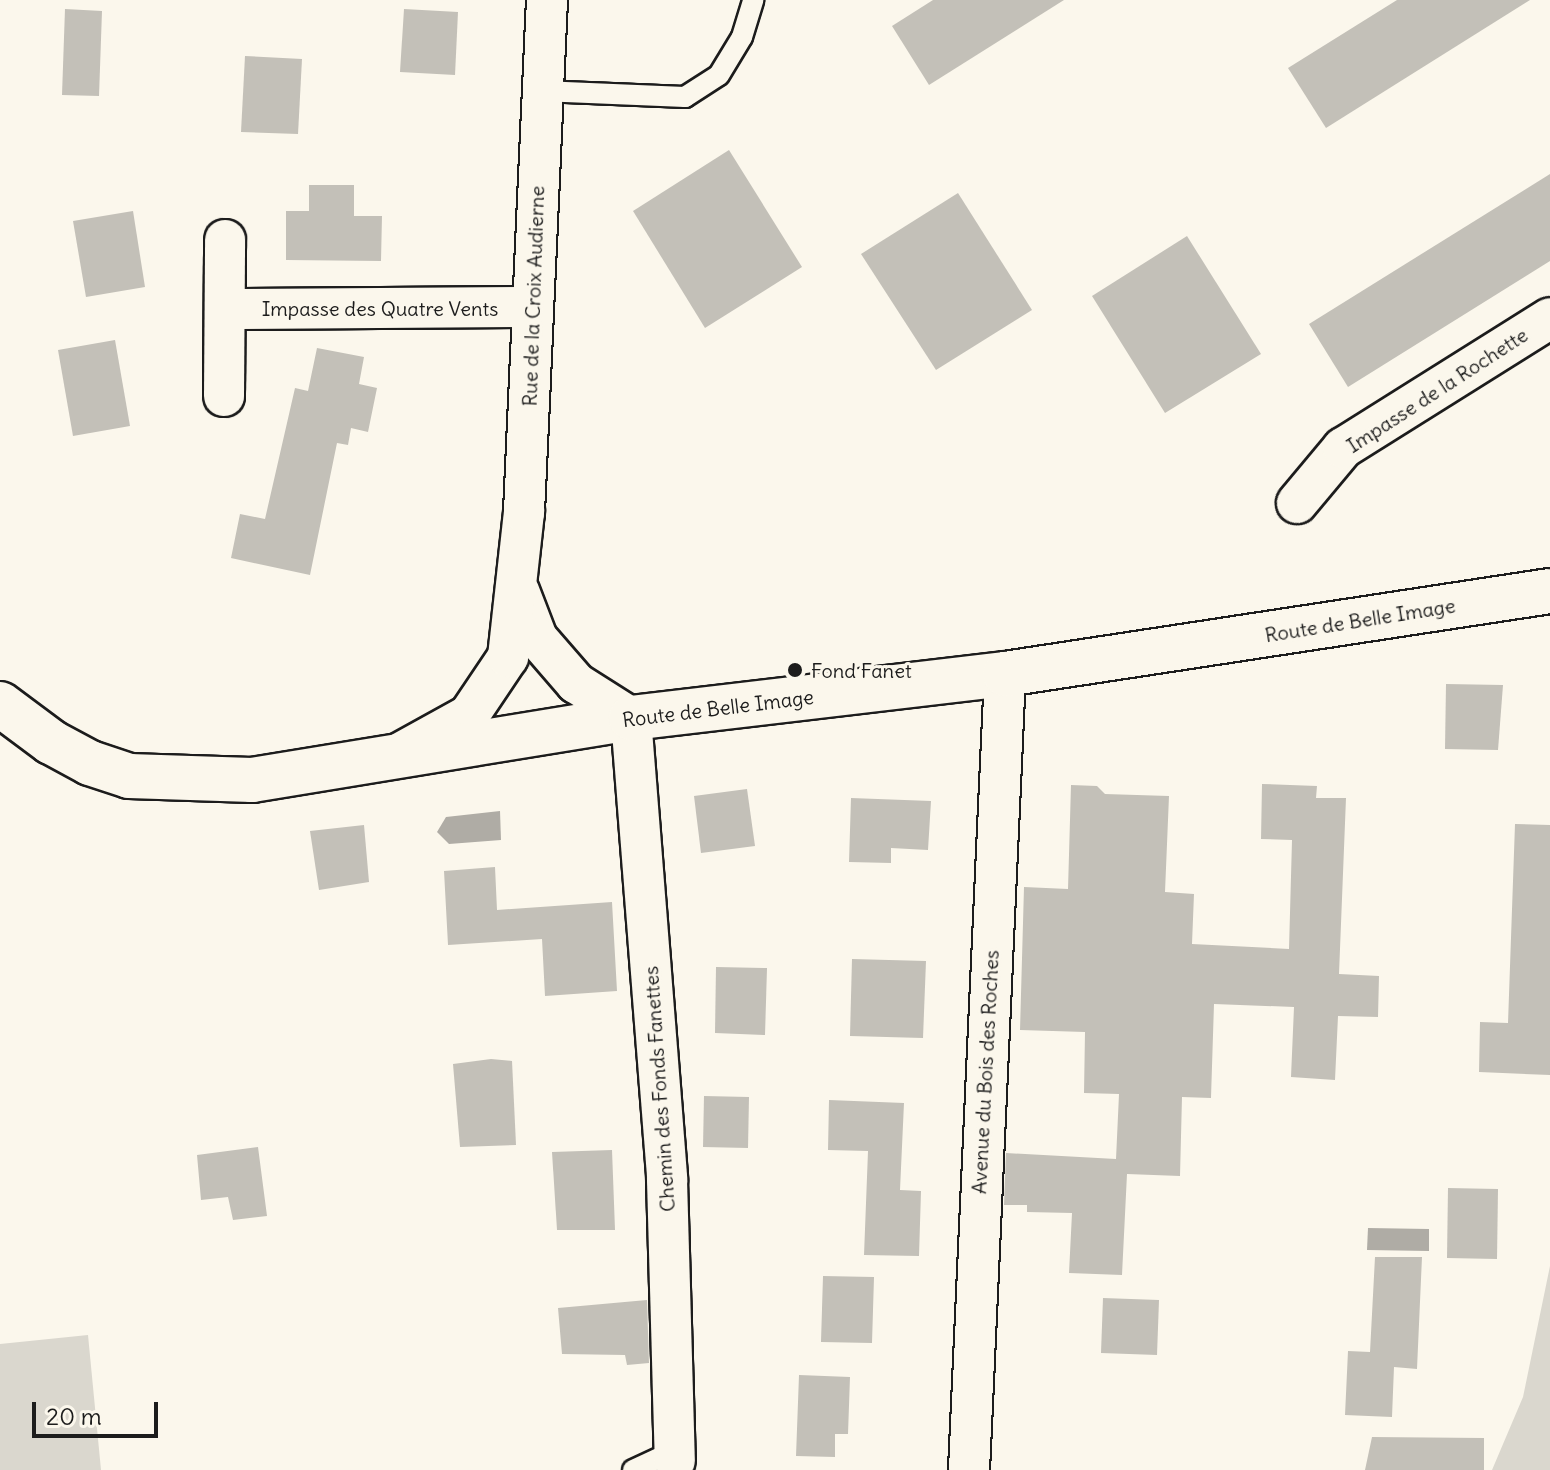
<!DOCTYPE html>
<html>
<head>
<meta charset="utf-8">
<style>
  body { margin:0 }
  #map { position:relative; width:1550px; height:1470px; overflow:hidden; background:#fbf7ec; font-family:Delius,sans-serif }
  div>[style] { position:absolute }
  [style*='--x'] { left:calc(var(--x)*1px); top:calc(var(--y)*1px); width:calc(var(--w)*1px); rotate:calc(var(--a)*1deg) }
  .green>* { inset:0; background:#dad7ce }
  .water>* { inset:0; background:#afaca5 }
  .building>* { inset:0; background:#c3c0b8 }
  .roads { filter:drop-shadow(2px 0 #1c1c1c) drop-shadow(-2px 0 #1c1c1c) drop-shadow(0 2px #1c1c1c) drop-shadow(0 -2px #1c1c1c) }
  .service>* { height:20px; margin:-10px; padding:0 10px; transform-origin:10px; border-radius:10px; background:#fbf7ec }
  .minor>* { height:40px; margin:-20px; padding:0 20px; transform-origin:20px; border-radius:20px; background:#fbf7ec }
  .primary>* { height:44px; margin:-22px; padding:0 22px; transform-origin:22px; border-radius:22px; background:#fbf7ec }
  .dots>* { width:22px; height:22px; translate:-50% -50%; box-sizing:border-box; border:4px solid #fbf7ec; border-radius:50% }
  span { translate:-50% -50%; white-space:nowrap; text-align:center; line-height:1.15; -webkit-text-stroke:6px #fbf7ec; paint-order:stroke }
  .street-label { font-size:20px; color:#1c1c1c }
  .poi-label { font-size:20px; color:#1c1c1c }
  .left { translate:0 -50%; text-align:left }
  .scale { position:absolute; left:32px; top:1402px; width:126px; height:36px; box-sizing:border-box; border:4px solid #1c1c1c; border-top:0; padding-left:10px; font-size:24px; line-height:28px; white-space:nowrap; color:#1c1c1c; -webkit-text-stroke:6px #fbf7ec; paint-order:stroke }
</style>
</head>
<body>
<div id="map">
  <div class="green">
    <i style="clip-path:polygon(1550px 1266px,1550px 1470px,1492px 1470px,1523px 1397px)"></i>
    <i style="clip-path:polygon(88px 1335px,101px 1470px,0 1470px,0 1344px)"></i>
  </div>
  <div class="water">
    <i style="clip-path:polygon(500px 811px,501px 840px,449px 844px,437px 832px,446px 817px)"></i>
    <i style="clip-path:polygon(1368px 1228px,1429px 1229px,1429px 1251px,1367px 1250px)"></i>
  </div>
  <div class="building">
    <i style="clip-path:polygon(933px 0,1064px 0,929px 85px,892px 26px)"></i>
    <i style="clip-path:polygon(1397px 0,1530px 0,1326px 128px,1288px 68px)"></i>
    <i style="clip-path:polygon(65px 9px,102px 11px,99px 96px,62px 95px)"></i>
    <i style="clip-path:polygon(404px 9px,458px 12px,455px 75px,400px 72px)"></i>
    <i style="clip-path:polygon(245px 56px,302px 59px,298px 134px,241px 132px)"></i>
    <i style="clip-path:polygon(729px 150px,802px 267px,705px 328px,633px 211px)"></i>
    <i style="clip-path:polygon(1550px 174px,1550px 261px,1348px 387px,1309px 324px)"></i>
    <i style="clip-path:polygon(309px 185px,354px 185px,354px 216px,382px 216px,381px 261px,286px 260px,286px 211px,309px 211px)"></i>
    <i style="clip-path:polygon(958px 193px,1032px 310px,936px 370px,861px 254px)"></i>
    <i style="clip-path:polygon(133px 211px,145px 287px,86px 297px,73px 221px)"></i>
    <i style="clip-path:polygon(1187px 236px,1261px 354px,1165px 413px,1092px 296px)"></i>
    <i style="clip-path:polygon(115px 340px,130px 426px,73px 436px,58px 350px)"></i>
    <i style="clip-path:polygon(317px 348px,364px 357px,359px 384px,377px 388px,368px 432px,351px 428px,348px 445px,337px 443px,310px 575px,231px 558px,240px 514px,265px 519px,295px 388px,308px 391px)"></i>
    <i style="clip-path:polygon(1446px 684px,1503px 685px,1498px 750px,1445px 749px)"></i>
    <i style="clip-path:polygon(1262px 784px,1317px 786px,1316px 798px,1346px 798px,1339px 974px,1379px 976px,1378px 1017px,1338px 1016px,1335px 1080px,1291px 1077px,1294px 1007px,1214px 1004px,1211px 1098px,1182px 1097px,1180px 1176px,1127px 1174px,1122px 1275px,1069px 1273px,1072px 1213px,1027px 1212px,1027px 1205px,1004px 1205px,1006px 1153px,1116px 1159px,1119px 1094px,1084px 1093px,1085px 1032px,1020px 1030px,1024px 887px,1068px 889px,1071px 785px,1097px 786px,1105px 794px,1169px 796px,1165px 892px,1194px 894px,1192px 944px,1289px 949px,1292px 840px,1261px 839px)"></i>
    <i style="clip-path:polygon(747px 789px,755px 846px,701px 853px,694px 796px)"></i>
    <i style="clip-path:polygon(851px 798px,931px 801px,928px 850px,891px 848px,891px 863px,849px 862px)"></i>
    <i style="clip-path:polygon(1515px 824px,1550px 825px,1550px 1075px,1479px 1072px,1480px 1022px,1508px 1023px)"></i>
    <i style="clip-path:polygon(364px 825px,369px 882px,319px 890px,310px 831px)"></i>
    <i style="clip-path:polygon(495px 867px,497px 910px,612px 902px,617px 991px,545px 996px,542px 939px,448px 945px,444px 871px)"></i>
    <i style="clip-path:polygon(852px 959px,926px 961px,923px 1038px,850px 1036px)"></i>
    <i style="clip-path:polygon(716px 967px,767px 968px,765px 1035px,715px 1033px)"></i>
    <i style="clip-path:polygon(491px 1059px,512px 1061px,516px 1145px,460px 1147px,453px 1064px)"></i>
    <i style="clip-path:polygon(704px 1096px,749px 1097px,748px 1148px,703px 1147px)"></i>
    <i style="clip-path:polygon(829px 1100px,904px 1103px,900px 1190px,921px 1191px,919px 1256px,864px 1255px,868px 1151px,828px 1150px)"></i>
    <i style="clip-path:polygon(258px 1147px,267px 1216px,233px 1220px,228px 1197px,201px 1200px,197px 1155px)"></i>
    <i style="clip-path:polygon(612px 1150px,615px 1230px,557px 1230px,552px 1152px)"></i>
    <i style="clip-path:polygon(1448px 1188px,1498px 1189px,1497px 1259px,1447px 1258px)"></i>
    <i style="clip-path:polygon(1375px 1257px,1422px 1257px,1417px 1369px,1394px 1367px,1392px 1417px,1345px 1415px,1348px 1351px,1370px 1352px)"></i>
    <i style="clip-path:polygon(823px 1276px,874px 1277px,872px 1343px,821px 1342px)"></i>
    <i style="clip-path:polygon(1103px 1298px,1159px 1300px,1157px 1355px,1101px 1353px)"></i>
    <i style="clip-path:polygon(647px 1300px,649px 1363px,627px 1365px,625px 1355px,562px 1354px,558px 1308px)"></i>
    <i style="clip-path:polygon(799px 1375px,850px 1377px,848px 1434px,835px 1434px,835px 1457px,796px 1456px)"></i>
    <i style="clip-path:polygon(1372px 1437px,1484px 1438px,1484px 1470px,1365px 1470px)"></i>
  </div>
  <div class="roads">
    <div class="service">
      <i style="--x:541;--y:91;--w:144;--a:2.4"></i>
      <i style="--x:685;--y:97;--w:40;--a:-32.9"></i>
      <i style="--x:719;--y:75;--w:44;--a:-58.8"></i>
      <i style="--x:742;--y:37;--w:39;--a:-73"></i>
      <i style="--x:633;--y:1470;--w:47;--a:-24.9"></i>
    </div>
    <div class="minor">
      <i style="--x:228;--y:309;--w:304;--a:-0.4"></i>
      <i style="--x:224;--y:396;--w:156;--a:-89.6"></i>
      <i style="--x:1297;--y:503;--w:72;--a:-50.1"></i>
      <i style="--x:1343;--y:448;--w:244;--a:-32.1"></i>
      <i style="--x:519;--y:591;--w:50;--a:69"></i>
      <i style="--x:537;--y:638;--w:60;--a:49.1"></i>
      <i style="--x:576;--y:683;--w:65;--a:32.5"></i>
      <i style="--x:631;--y:718;--w:463;--a:85.5"></i>
      <i style="--x:667;--y:1180;--w:281;--a:88.4"></i>
      <i style="--x:402;--y:752;--w:77;--a:-28.9"></i>
      <i style="--x:469;--y:715;--w:70;--a:-56.1"></i>
      <i style="--x:508;--y:657;--w:146;--a:-83.7"></i>
      <i style="--x:524;--y:512;--w:513;--a:-87.43"></i>
      <i style="--x:969;--y:1470;--w:797;--a:-87.41"></i>
    </div>
    <div class="primary">
      <i style="--x:0;--y:704;--w:64;--a:36.7"></i>
      <i style="--x:51;--y:742;--w:44;--a:28.3"></i>
      <i style="--x:90;--y:763;--w:41;--a:18.4"></i>
      <i style="--x:129;--y:776;--w:123;--a:1.9"></i>
      <i style="--x:252;--y:780;--w:384;--a:-9.3"></i>
      <i style="--x:631;--y:718;--w:377;--a:-6.7"></i>
      <i style="--x:1005;--y:674;--w:551;--a:-8.66"></i>
    </div>
  </div>
  <div class="dots">
    <i style="left:795px;top:670px;background:#1c1c1c"></i>
  </div>
  <div class="street-label">
    <span style="left:533px;top:296px;rotate:-88deg">Rue de la Croix Audierne</span>
    <span style="left:380px;top:308px">Impasse des Quatre Vents</span>
    <span style="left:1437px;top:390px;rotate:-33deg">Impasse de la Rochette</span>
    <span style="left:1360px;top:620px;rotate:-9deg">Route de Belle Image</span>
    <span style="left:718px;top:708px;rotate:-7deg">Route de Belle Image</span>
    <span style="left:985px;top:1072px;rotate:-87deg">Avenue du Bois des Roches</span>
    <span style="left:659px;top:1089px;rotate:-94deg">Chemin des Fonds Fanettes</span>
  </div>
  <div class="poi-label">
    <span class="left" style="left:811px;top:670px">Fond Fanet</span>
  </div>
  <div class="scale">20 m</div>
</div>
</body>
</html>
